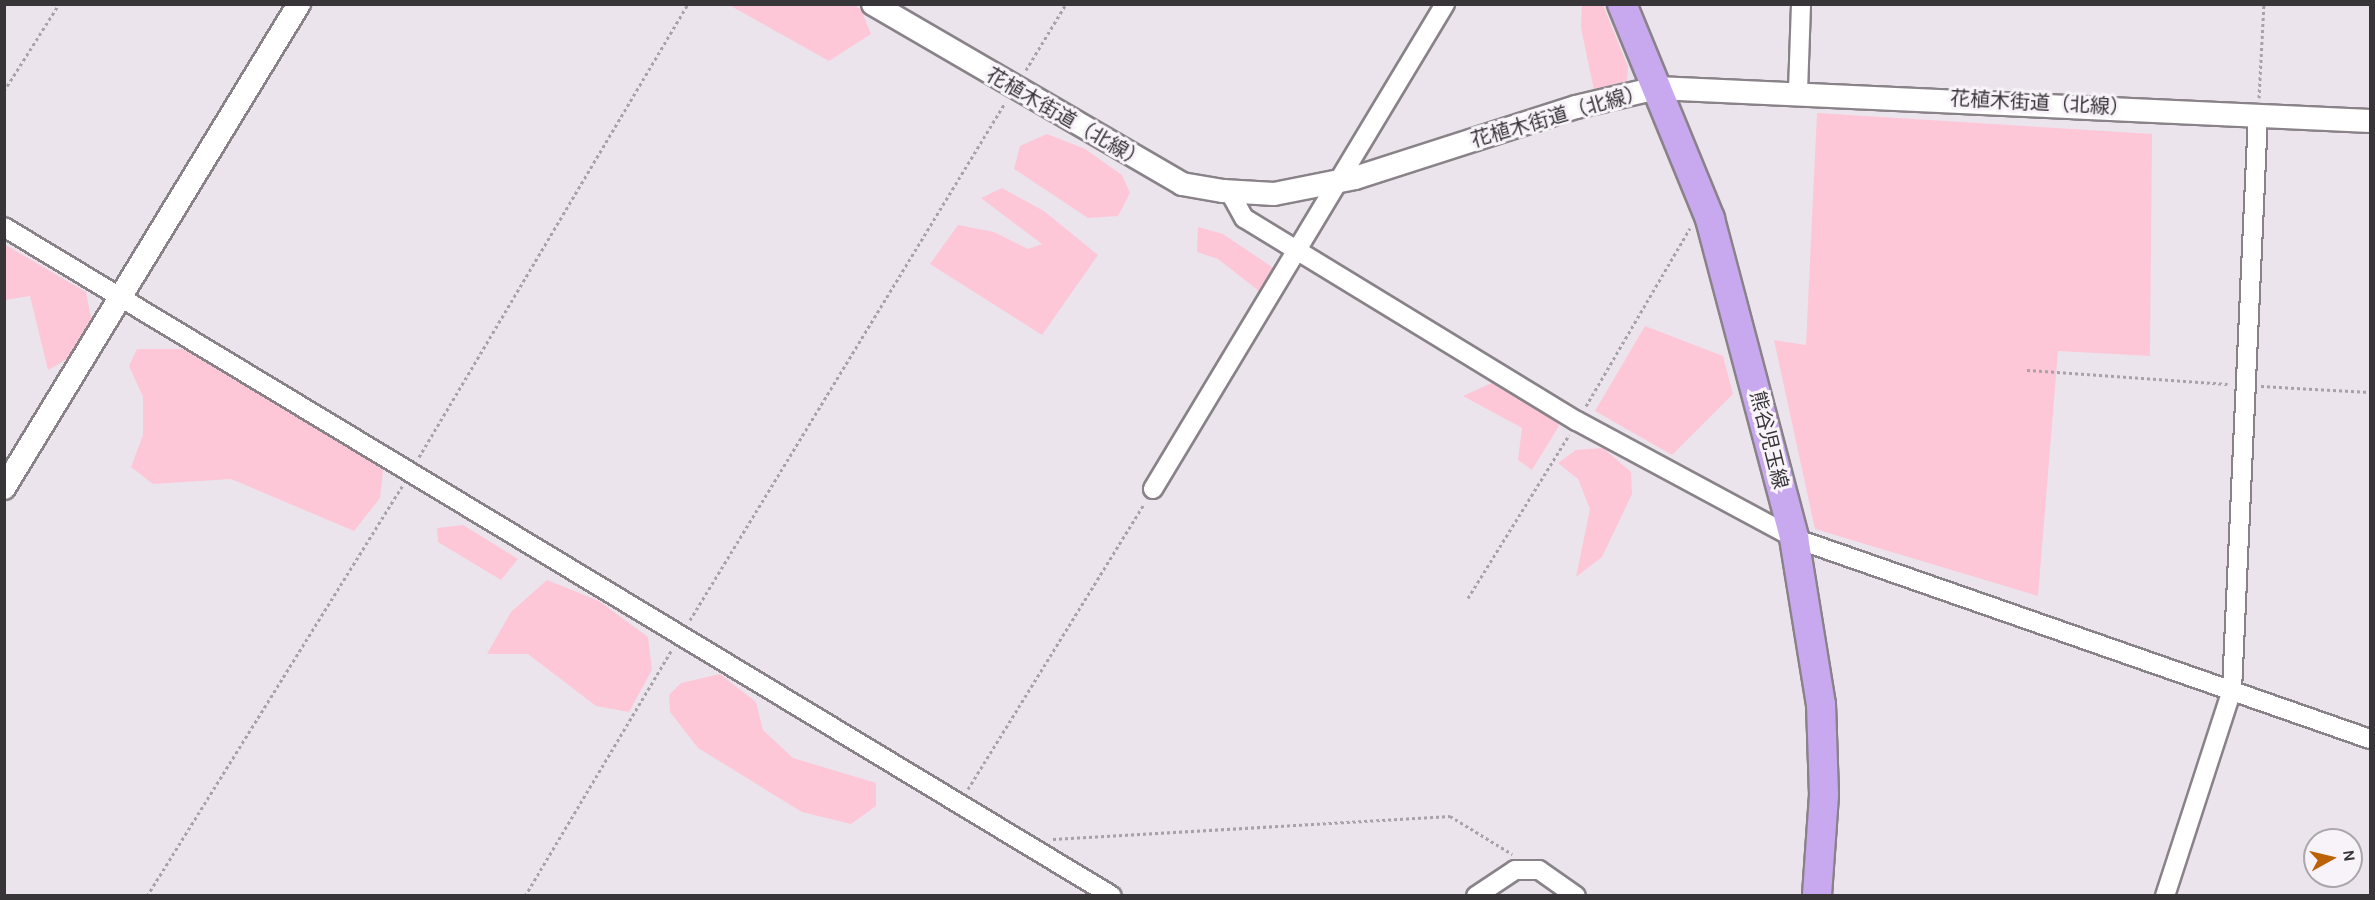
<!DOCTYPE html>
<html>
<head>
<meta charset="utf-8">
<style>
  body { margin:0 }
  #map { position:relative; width:2375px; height:900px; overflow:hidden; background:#ebe4ec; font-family:Karla,"Noto Sans JP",sans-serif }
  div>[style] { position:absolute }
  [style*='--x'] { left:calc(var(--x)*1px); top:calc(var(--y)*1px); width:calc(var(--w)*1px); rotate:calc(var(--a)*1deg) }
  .green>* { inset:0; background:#fdc7d7 }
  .path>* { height:3px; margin-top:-1.5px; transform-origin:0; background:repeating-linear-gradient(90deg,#a7a2a8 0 3px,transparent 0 6px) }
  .roads { filter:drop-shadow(2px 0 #898389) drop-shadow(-2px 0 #898389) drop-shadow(0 2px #898389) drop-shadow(0 -2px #898389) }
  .minor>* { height:18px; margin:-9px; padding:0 9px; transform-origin:9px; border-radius:9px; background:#fff }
  .tertiary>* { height:22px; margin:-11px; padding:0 11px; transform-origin:11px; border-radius:11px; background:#fff }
  .primary>* { height:28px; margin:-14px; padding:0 14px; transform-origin:14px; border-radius:14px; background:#c8a8ee }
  span { translate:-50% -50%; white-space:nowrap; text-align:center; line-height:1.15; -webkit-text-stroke:6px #f8f2f9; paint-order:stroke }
  .street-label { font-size:20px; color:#373538 }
  .frame { position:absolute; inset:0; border:6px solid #373538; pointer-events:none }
  .north { position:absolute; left:2303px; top:828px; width:60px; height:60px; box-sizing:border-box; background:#f8f2f9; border:2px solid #aba6ac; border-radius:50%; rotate:82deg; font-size:16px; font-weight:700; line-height:24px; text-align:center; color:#373538 }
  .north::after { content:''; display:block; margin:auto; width:21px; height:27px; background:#bc6205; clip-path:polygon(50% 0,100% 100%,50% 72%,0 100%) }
</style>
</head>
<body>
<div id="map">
  <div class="green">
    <i style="clip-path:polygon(729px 5px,853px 5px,861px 9px,871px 34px,829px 61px)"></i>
    <i style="clip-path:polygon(1582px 5px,1603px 5px,1628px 67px,1627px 81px,1594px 90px,1581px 28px)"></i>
    <i style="clip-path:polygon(1817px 113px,2152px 134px,2150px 356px,2058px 351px,2038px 596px,1815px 529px,1774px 340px,1806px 345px)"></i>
    <i style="clip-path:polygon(1047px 134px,1085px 149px,1122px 175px,1130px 193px,1118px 216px,1088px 218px,1014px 169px,1020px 146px)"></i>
    <i style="clip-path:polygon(1002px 188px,1044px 211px,1098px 255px,1042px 335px,930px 264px,958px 225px,994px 232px,1028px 249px,1042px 244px,981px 198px)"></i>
    <i style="clip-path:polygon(1198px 227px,1223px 234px,1275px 269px,1259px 291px,1218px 259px,1197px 252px)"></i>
    <i style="clip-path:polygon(4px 244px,86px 292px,92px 323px,69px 358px,48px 370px,30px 296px,5px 300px)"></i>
    <i style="clip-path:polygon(1645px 326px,1723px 356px,1733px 394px,1672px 455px,1595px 411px)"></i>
    <i style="clip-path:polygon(137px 349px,183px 349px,357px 453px,383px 470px,380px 498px,354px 531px,231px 479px,153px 484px,131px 467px,143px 435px,143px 397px,129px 366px)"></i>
    <i style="clip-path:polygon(1496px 381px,1551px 413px,1559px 426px,1532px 470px,1518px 460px,1522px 428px,1463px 396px)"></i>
    <i style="clip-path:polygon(1603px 448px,1631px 472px,1632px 494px,1602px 557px,1576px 577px,1590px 509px,1578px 479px,1558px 463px,1576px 450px)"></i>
    <i style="clip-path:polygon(463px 525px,518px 559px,501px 580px,438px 542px,437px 528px)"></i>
    <i style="clip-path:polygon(547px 580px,599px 601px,648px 637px,652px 670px,629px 712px,596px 706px,528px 654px,487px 654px,511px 612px)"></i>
    <i style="clip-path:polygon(720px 674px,756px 702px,763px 730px,793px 758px,876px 783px,876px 806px,851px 824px,802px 812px,698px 748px,670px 712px,669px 695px,681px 683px)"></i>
  </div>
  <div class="path">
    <i style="--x:1026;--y:70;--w:77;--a:-58.8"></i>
    <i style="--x:4;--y:91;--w:103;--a:-57.7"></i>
    <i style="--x:2259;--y:98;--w:94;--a:-87"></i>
    <i style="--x:2027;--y:370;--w:201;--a:4"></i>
    <i style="--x:2261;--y:386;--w:109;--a:3.2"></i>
    <i style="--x:1586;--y:406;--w:206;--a:-59.7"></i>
    <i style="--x:419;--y:457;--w:527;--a:-59.3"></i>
    <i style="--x:1468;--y:598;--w:192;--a:-58.2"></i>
    <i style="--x:690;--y:620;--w:605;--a:-58.65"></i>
    <i style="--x:968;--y:789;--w:335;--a:-58.3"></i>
    <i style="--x:1053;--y:839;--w:398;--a:-3.3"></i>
    <i style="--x:1450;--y:816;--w:73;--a:31.5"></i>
    <i style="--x:147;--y:896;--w:483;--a:-58.1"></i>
    <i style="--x:525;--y:896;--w:287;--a:-59.2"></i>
  </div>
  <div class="roads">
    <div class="minor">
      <i style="--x:1798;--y:91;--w:87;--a:-88"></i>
      <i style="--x:1229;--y:191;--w:31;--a:61"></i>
      <i style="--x:1244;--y:218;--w:390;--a:31.4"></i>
      <i style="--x:1577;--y:421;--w:247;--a:28.3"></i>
      <i style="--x:1794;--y:538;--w:610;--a:19.24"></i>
      <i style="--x:4;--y:227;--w:1294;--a:31.12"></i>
      <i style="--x:1153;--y:489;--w:566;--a:-58.95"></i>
      <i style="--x:1476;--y:896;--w:47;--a:-33.7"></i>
      <i style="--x:1515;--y:870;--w:24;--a:0"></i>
      <i style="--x:1539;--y:870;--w:45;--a:35.1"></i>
      <i style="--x:2165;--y:896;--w:217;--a:-72"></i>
      <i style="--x:2232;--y:690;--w:576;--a:-87.41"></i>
    </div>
    <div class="tertiary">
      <i style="--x:873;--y:4;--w:358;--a:30.2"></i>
      <i style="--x:1182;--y:184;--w:42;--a:9.7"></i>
      <i style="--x:1223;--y:191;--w:51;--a:3.4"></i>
      <i style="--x:1274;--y:194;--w:83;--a:-11.2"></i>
      <i style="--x:1355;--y:178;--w:232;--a:-17.8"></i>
      <i style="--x:1576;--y:107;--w:83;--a:-13.2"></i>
      <i style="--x:1657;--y:88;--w:714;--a:2.65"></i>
      <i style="--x:4;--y:488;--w:567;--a:-58.64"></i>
    </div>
    <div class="primary">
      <i style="--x:1622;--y:4;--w:232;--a:67.7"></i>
      <i style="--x:1710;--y:219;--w:330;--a:75.2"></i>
      <i style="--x:1794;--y:538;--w:168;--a:80.8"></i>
      <i style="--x:1821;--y:704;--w:91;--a:88.1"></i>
      <i style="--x:1824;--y:795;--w:101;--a:94"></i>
    </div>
  </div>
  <div class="street-label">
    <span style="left:2040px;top:103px;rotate:3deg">花植木街道（北線）</span>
    <span style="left:1558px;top:116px;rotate:-16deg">花植木街道（北線）</span>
    <span style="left:1066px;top:118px;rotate:30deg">花植木街道（北線）</span>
    <span style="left:1769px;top:440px;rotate:76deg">熊谷児玉線</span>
  </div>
  <div class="frame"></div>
  <div class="north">N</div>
</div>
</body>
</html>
